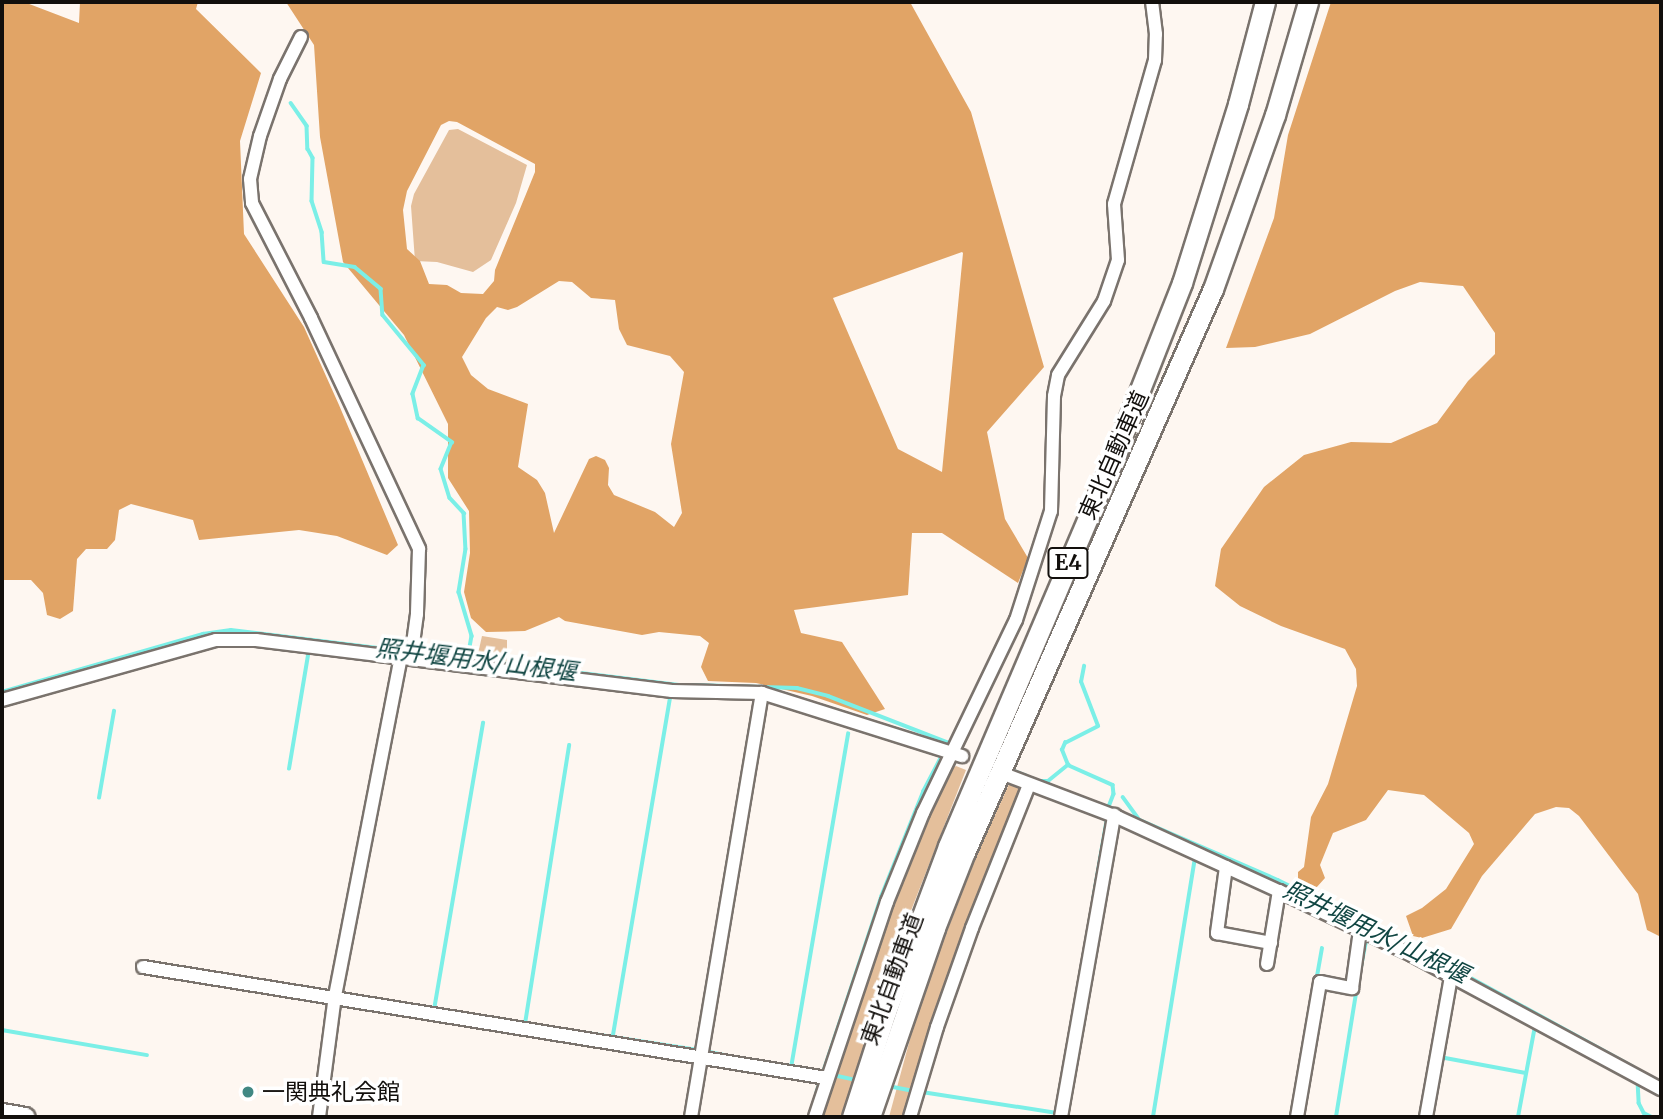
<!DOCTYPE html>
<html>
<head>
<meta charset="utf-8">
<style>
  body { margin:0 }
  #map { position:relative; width:1663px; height:1119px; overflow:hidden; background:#fef7f1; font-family:Merriweather,"Noto Sans JP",serif }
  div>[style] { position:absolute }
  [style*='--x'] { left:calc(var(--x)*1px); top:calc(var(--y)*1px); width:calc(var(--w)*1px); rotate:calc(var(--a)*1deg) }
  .green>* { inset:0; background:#e4bf9b }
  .forest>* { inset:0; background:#e1a466 }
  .stream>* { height:3.5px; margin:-1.75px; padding:0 1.75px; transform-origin:1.75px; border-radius:1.75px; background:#7befe7 }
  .roads { filter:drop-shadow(2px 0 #7a736d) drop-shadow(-2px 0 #7a736d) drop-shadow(0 2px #7a736d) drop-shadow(0 -2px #7a736d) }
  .minor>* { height:12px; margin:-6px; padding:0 6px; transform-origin:6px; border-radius:6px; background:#fff }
  .highway>* { height:19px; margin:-9.5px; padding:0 9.5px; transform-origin:9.5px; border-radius:9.5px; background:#fff }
  .dots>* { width:19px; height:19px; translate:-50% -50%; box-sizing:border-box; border:4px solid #fff; border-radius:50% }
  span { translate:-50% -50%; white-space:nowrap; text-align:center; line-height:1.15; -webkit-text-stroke:7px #fff; paint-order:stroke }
  .shield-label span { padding:2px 5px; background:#fff; border:2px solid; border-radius:5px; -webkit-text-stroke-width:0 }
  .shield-label { font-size:21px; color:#120f0c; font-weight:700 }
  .street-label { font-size:23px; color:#120f0c }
  .poi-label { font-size:23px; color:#120f0c }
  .left { translate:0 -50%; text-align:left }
  .water-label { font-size:24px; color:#114643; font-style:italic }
  .frame { position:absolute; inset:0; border:4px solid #120f0c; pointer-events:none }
</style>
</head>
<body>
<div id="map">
  <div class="green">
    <i style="clip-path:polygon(458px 129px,527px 165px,516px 203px,491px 260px,473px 272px,437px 262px,415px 261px,411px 206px,414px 194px,449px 130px)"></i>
    <i style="clip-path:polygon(482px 636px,507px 640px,507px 662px,477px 658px)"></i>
    <i style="clip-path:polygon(956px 766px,966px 770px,903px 931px,841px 1117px,820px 1117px,893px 901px,950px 770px)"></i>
    <i style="clip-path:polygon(1009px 784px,1021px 788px,927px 1038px,907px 1117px,889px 1117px,920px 1002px,972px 866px)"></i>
  </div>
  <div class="forest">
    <i style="clip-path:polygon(2px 2px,24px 2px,79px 23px,80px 2px,198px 2px,196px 9px,261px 73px,240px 141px,244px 234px,304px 327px,339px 405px,398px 545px,387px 555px,337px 536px,299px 530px,199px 540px,193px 520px,131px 504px,119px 510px,115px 540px,107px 549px,86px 549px,77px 559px,73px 611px,60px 619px,47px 615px,43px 593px,31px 580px,2px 580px)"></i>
    <i style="clip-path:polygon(evenodd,286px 2px,910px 2px,971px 112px,1044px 367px,987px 432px,1005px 519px,1028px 558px,1018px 583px,942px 533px,912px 533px,908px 595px,794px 610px,801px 633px,842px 642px,885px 709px,867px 715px,812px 696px,756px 683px,708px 681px,701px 667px,709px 643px,700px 636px,659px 632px,642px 635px,565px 621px,559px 617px,525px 631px,486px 632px,471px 618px,464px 592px,470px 553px,469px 511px,448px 478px,448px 424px,404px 335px,343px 262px,320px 137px,314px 45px,286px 2px,449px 121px,457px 122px,535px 164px,535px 172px,495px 270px,494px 281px,483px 294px,461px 293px,447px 285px,429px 284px,420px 261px,407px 249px,403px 210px,407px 191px,441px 125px,449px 121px,286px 2px,962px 252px,963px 253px,942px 472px,898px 449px,833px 298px,962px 252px,286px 2px,559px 281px,572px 282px,591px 298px,615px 300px,619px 329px,627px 345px,670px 356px,684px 372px,671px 444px,682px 513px,674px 527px,655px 512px,614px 495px,608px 485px,609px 468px,605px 460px,596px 456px,589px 459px,554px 533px,545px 493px,537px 480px,518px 467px,528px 404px,488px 389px,471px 375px,462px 357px,486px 318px,497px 307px,508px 310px,517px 307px,559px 281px)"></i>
    <i style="clip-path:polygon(1331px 2px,1661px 2px,1661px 937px,1647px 930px,1638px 894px,1579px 816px,1569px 808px,1556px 807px,1535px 814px,1482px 876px,1451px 929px,1422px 938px,1413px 936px,1406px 916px,1422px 908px,1446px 889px,1474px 844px,1469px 833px,1424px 795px,1388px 790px,1366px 820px,1333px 833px,1320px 865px,1325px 878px,1316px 888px,1307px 889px,1298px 879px,1298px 872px,1304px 867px,1311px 817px,1328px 784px,1357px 686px,1356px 669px,1345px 649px,1281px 626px,1240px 606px,1215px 586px,1221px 549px,1264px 487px,1304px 455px,1351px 442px,1391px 443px,1437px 423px,1468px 381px,1495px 354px,1495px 333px,1463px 286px,1420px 282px,1395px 291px,1310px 334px,1255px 347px,1226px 348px,1274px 218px,1288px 135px)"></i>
  </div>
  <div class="stream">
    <i style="--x:291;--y:103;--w:28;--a:55"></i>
    <i style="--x:307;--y:126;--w:23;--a:88"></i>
    <i style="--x:308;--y:149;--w:10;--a:61"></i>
    <i style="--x:313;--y:158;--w:43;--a:91.3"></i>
    <i style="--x:312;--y:201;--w:33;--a:72"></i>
    <i style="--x:322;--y:232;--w:30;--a:86"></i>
    <i style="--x:324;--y:262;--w:31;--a:9"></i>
    <i style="--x:355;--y:267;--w:34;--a:40"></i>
    <i style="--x:381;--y:289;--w:26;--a:86"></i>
    <i style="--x:383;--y:315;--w:65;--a:50.6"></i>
    <i style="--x:424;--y:365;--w:31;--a:111"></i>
    <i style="--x:413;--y:394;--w:25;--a:78"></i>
    <i style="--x:418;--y:418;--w:42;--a:35.2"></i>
    <i style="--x:452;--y:442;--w:29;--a:112"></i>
    <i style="--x:441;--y:469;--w:30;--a:73"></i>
    <i style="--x:450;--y:498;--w:21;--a:47"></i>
    <i style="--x:464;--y:513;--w:36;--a:87"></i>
    <i style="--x:466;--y:549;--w:44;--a:99.2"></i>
    <i style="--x:459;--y:592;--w:46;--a:73.5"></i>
    <i style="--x:472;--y:636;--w:23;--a:100"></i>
    <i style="--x:692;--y:685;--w:105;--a:1.6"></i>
    <i style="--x:797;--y:688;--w:32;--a:14"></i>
    <i style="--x:828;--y:696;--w:130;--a:21.2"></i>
    <i style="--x:949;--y:743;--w:54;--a:117.5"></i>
    <i style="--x:924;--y:791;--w:113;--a:111.8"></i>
    <i style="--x:882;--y:896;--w:206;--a:108.3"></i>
    <i style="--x:2;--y:692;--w:209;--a:-16.1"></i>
    <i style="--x:203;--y:634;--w:28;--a:-8"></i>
    <i style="--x:231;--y:630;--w:453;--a:7"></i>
    <i style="--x:1068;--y:765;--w:16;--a:-112"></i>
    <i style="--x:1062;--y:750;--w:8;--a:-67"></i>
    <i style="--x:1065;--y:743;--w:37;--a:-27"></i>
    <i style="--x:1098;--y:726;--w:47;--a:-111.1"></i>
    <i style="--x:1081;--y:682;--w:16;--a:-79"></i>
    <i style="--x:289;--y:769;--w:116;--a:-80.5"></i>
    <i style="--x:1014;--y:771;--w:12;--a:20"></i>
    <i style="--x:1038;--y:781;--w:10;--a:0"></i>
    <i style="--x:1048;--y:781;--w:26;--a:-39"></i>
    <i style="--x:1068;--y:765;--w:49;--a:24"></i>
    <i style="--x:1113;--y:785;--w:9;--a:84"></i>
    <i style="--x:1114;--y:794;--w:17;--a:111"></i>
    <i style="--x:1123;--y:797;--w:29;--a:54"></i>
    <i style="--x:1140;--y:820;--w:150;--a:23.5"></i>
    <i style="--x:1278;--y:880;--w:158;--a:26.2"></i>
    <i style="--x:1420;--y:950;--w:242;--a:28.7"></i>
    <i style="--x:99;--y:798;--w:88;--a:-80.2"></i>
    <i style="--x:1093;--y:900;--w:83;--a:-80.3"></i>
    <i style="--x:1361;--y:967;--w:25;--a:-79"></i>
    <i style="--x:1316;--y:982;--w:34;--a:-80"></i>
    <i style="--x:434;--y:1010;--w:291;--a:-80.3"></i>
    <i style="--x:525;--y:1024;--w:282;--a:-81"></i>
    <i style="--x:2;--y:1030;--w:147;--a:9.8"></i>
    <i style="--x:574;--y:1031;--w:125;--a:8.7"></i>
    <i style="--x:613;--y:1035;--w:341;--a:-80.4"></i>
    <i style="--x:705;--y:1051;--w:25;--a:12"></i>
    <i style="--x:1440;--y:1057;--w:87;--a:10.5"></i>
    <i style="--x:791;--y:1068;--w:339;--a:-80.3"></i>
    <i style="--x:833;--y:1075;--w:24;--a:12"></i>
    <i style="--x:1638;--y:1081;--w:22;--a:87"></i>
    <i style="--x:1639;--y:1103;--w:11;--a:63"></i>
    <i style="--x:1644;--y:1113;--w:9;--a:27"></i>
    <i style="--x:888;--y:1086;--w:26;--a:11"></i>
    <i style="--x:922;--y:1092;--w:138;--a:8.8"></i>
    <i style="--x:1153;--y:1117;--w:263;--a:-80.8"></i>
    <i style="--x:1336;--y:1117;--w:131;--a:-80.8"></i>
    <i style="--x:1518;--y:1117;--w:93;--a:-79.4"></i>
  </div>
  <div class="roads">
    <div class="minor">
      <i style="--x:301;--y:37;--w:47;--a:116.6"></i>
      <i style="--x:280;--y:79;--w:60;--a:109.3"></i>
      <i style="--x:260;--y:136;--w:44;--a:103.1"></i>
      <i style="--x:250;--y:179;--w:24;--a:85"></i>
      <i style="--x:252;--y:203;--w:129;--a:62.8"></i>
      <i style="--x:311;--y:318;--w:255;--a:64.9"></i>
      <i style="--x:419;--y:549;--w:65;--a:91.8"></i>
      <i style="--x:417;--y:614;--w:44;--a:97.8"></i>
      <i style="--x:2;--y:700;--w:222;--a:-15.7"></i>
      <i style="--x:216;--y:640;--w:40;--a:0"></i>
      <i style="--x:256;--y:640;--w:419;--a:7"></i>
      <i style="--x:672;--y:691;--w:90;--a:1.3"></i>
      <i style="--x:762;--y:693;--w:210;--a:17.5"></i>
      <i style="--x:1009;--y:776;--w:116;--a:20.8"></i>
      <i style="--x:1117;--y:817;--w:178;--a:24.6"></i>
      <i style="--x:1279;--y:891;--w:148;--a:25.7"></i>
      <i style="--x:1412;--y:955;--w:283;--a:28.3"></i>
      <i style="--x:1226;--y:867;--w:67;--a:97.8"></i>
      <i style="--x:1217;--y:933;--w:55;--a:10.5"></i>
      <i style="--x:1267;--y:964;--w:74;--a:-80.7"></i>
      <i style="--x:143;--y:967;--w:693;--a:9.22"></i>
      <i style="--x:319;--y:1117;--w:122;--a:-82.5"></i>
      <i style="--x:335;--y:996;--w:345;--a:-79"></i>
      <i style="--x:691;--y:1117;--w:430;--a:-80.5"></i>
      <i style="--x:815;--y:1117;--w:227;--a:-71.5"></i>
      <i style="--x:887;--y:902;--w:96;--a:-68"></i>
      <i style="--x:923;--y:813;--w:214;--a:-64.3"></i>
      <i style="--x:1016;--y:620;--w:114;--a:-72.2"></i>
      <i style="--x:1051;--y:511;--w:115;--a:-88.5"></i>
      <i style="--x:1054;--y:396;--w:21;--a:-79"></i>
      <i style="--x:1058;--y:375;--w:87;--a:-58.1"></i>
      <i style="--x:1104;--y:301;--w:43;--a:-71.1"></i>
      <i style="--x:1118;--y:260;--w:56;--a:-94.1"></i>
      <i style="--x:1114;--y:204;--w:150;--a:-74.1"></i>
      <i style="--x:1155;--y:60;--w:26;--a:-88"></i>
      <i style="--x:1156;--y:34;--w:32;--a:-97"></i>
      <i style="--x:910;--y:1117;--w:94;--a:-73.3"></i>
      <i style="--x:937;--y:1027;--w:105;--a:-70.5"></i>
      <i style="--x:972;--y:928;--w:154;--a:-68.3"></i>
      <i style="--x:1061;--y:1117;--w:307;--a:-80"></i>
      <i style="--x:1297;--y:1117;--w:137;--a:-80.3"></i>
      <i style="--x:1320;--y:982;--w:33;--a:11"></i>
      <i style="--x:1352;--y:988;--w:59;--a:-82.1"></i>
      <i style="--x:1426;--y:1117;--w:143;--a:-79.9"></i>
    </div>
    <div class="highway">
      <i style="--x:2;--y:1113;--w:23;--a:10"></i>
      <i style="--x:852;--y:1117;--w:110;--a:-72.1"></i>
      <i style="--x:886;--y:1012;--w:177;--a:-69.5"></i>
      <i style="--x:948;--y:846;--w:397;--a:-66.9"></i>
      <i style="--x:1104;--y:481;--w:213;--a:-68.5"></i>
      <i style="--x:1182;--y:283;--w:188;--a:-72.6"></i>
      <i style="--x:1238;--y:104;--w:106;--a:-75.2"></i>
      <i style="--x:870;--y:1117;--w:200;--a:-71"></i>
      <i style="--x:935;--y:928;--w:82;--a:-68.5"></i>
      <i style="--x:965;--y:852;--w:615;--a:-66.23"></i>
      <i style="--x:1213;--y:289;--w:185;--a:-70.4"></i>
      <i style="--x:1275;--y:115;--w:118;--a:-73.7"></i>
    </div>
  </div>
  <div class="dots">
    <i style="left:248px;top:1092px;background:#418883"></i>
  </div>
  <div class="shield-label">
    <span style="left:1068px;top:563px">E4</span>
  </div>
  <div class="street-label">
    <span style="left:1114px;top:455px;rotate:-66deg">東北自動車道</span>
    <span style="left:892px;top:979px;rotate:-70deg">東北自動車道</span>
  </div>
  <div class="poi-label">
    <span class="left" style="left:262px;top:1092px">一関典礼会館</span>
  </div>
  <div class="water-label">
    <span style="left:476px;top:660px;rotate:7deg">照井堰用水/山根堰</span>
    <span style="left:1376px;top:932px;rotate:26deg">照井堰用水/山根堰</span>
  </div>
  <div class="frame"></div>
</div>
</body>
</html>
